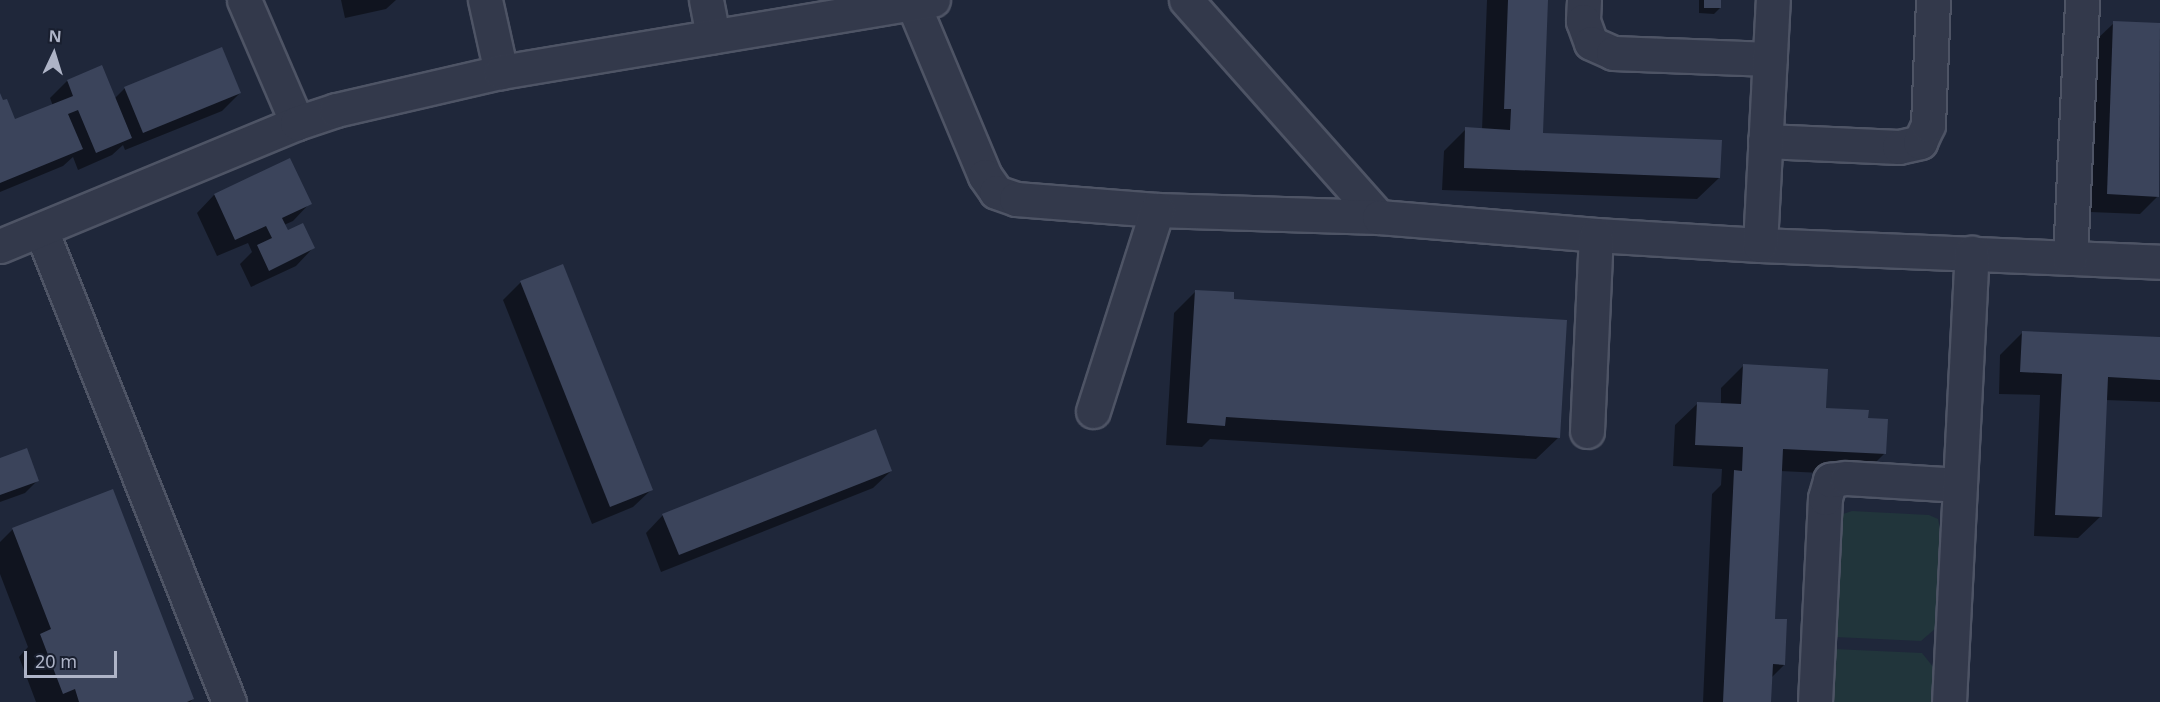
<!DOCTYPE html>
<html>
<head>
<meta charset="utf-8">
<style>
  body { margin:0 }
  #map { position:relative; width:2160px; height:702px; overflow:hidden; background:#1f273a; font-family:"Noto Sans",sans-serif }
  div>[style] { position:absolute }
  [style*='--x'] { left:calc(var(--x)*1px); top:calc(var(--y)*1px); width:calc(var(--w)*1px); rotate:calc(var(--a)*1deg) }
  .green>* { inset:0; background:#21353b }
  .shadow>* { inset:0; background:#0007 }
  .building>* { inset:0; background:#3b445b }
  .roads { filter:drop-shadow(2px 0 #4e5465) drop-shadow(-2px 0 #4e5465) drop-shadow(0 2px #4e5465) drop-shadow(0 -2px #4e5465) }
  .minor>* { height:33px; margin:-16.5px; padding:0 16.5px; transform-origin:16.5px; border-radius:16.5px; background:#33394b }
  span { translate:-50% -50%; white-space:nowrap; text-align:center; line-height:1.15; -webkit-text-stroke:4.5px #191f2f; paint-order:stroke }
  .north { position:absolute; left:24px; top:24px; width:60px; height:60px; -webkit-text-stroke:4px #191f2f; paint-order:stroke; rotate:4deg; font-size:16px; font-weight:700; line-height:24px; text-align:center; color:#aeb4c7 }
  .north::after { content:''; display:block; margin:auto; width:21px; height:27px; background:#aeb4c7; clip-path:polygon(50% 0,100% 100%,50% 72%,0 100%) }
  .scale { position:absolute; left:24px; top:651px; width:93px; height:27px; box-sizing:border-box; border:3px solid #aeb4c7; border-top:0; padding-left:8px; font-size:18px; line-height:21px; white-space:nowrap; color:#aeb4c7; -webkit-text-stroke:4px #191f2f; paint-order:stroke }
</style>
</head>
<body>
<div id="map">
  <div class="green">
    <i style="clip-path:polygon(1852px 511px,1929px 515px,1938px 519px,1940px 529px,1936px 628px,1921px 641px,1835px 637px,1840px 523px,1843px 514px)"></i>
    <i style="clip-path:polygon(1834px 649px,1922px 653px,1934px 668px,1933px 702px,1832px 702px)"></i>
  </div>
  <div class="shadow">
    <i style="clip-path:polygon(341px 0,396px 0,386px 9px,345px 18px)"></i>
    <i style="clip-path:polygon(1487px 0,1546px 0,1541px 134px,1719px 178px,1697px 199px,1442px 190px,1444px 151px,1466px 129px,1482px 130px)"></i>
    <i style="clip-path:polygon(1699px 0,1720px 0,1720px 8px,1714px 14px,1699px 13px)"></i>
    <i style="clip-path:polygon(2114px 23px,2160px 24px,2158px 196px,2140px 214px,2090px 212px,2096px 40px)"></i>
    <i style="clip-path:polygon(67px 81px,114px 99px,125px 88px,240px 93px,222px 111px,125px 150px,123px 145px,112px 155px,78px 170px,73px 157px,63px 166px,0 192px,0 97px,14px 121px,53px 106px,50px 98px)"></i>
    <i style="clip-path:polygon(289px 160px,310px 203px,293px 221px,284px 225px,287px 232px,313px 248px,296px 266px,251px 287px,240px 264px,252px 252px,248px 243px,217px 256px,197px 213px,214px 195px)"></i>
    <i style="clip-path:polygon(521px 282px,651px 490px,633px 507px,592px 524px,503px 300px)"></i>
    <i style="clip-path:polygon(1196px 291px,1232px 300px,1558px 438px,1536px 459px,1210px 439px,1202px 447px,1166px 445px,1174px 313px)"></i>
    <i style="clip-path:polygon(2022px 333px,2160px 339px,2160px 402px,2105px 400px,2100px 517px,2078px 538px,2034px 536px,2040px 395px,1999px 394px,2000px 355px)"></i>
    <i style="clip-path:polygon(1743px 366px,1824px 409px,1867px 419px,1885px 453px,1863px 475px,1780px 471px,1773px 620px,1784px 665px,1771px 678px,1770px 702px,1703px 702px,1712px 494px,1721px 485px,1722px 469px,1673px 466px,1675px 425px,1697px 404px,1721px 405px,1721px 388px)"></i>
    <i style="clip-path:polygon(0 459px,37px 481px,25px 493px,0 502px)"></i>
    <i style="clip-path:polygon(891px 471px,873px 488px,661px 572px,646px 533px,663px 515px)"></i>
    <i style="clip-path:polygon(13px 529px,193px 699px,190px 702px,36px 702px,19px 657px,28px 647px,0 574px,0 542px)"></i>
  </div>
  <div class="building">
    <i style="clip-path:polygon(1508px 0,1548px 0,1543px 133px,1722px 140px,1720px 178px,1464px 168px,1465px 127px,1510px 130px,1511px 109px,1504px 109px)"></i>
    <i style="clip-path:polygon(1704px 0,1721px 0,1721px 8px,1704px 8px)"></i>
    <i style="clip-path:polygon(2113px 21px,2160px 23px,2159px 197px,2107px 194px)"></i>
    <i style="clip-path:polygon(222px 47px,241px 93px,143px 133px,124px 87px)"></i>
    <i style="clip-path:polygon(102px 65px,132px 138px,96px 153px,78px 110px,68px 114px,83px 149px,0 183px,0 93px,3px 100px,7px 99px,15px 119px,73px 96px,67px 80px)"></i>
    <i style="clip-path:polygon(290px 158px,312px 204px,282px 218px,288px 230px,303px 223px,315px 248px,269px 271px,257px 245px,272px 238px,266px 226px,235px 240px,214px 194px)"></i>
    <i style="clip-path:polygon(563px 264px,653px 490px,610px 507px,520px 281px)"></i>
    <i style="clip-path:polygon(1195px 290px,1234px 292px,1234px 299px,1567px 320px,1560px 438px,1226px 417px,1225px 426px,1187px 423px)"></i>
    <i style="clip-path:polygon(2022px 331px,2160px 337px,2160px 380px,2108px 377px,2102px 517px,2055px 515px,2062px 374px,2020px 372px)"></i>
    <i style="clip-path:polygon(1743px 364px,1828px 369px,1826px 408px,1869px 410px,1868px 418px,1888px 419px,1886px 454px,1783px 449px,1775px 619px,1787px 619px,1785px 665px,1773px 664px,1771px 702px,1723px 702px,1734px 470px,1742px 471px,1743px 447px,1695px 445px,1697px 402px,1741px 404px)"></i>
    <i style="clip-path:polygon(876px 429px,892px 471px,679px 555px,662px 514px)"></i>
    <i style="clip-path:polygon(27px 448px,39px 481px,0 495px,0 458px)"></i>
    <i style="clip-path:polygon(113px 489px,194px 699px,187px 702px,79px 702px,75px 689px,63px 694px,40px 634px,51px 629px,12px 528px)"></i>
  </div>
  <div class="roads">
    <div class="minor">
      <i style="--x:244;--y:0;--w:134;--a:66.7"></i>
      <i style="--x:485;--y:0;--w:74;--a:77.5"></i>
      <i style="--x:706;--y:0;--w:37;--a:79"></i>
      <i style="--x:1186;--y:0;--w:290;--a:48.4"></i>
      <i style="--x:1584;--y:0;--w:21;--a:93"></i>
      <i style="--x:1583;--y:21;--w:23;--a:70"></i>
      <i style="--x:1591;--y:43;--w:24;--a:24"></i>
      <i style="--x:1613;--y:53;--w:157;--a:2.2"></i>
      <i style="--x:913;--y:4;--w:186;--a:67.3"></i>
      <i style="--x:985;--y:176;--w:19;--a:55"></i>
      <i style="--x:996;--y:192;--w:21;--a:19"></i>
      <i style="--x:1016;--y:199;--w:141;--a:4.5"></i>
      <i style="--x:1157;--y:210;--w:222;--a:1.8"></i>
      <i style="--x:1379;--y:217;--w:218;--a:4.7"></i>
      <i style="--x:1596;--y:235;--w:164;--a:3.5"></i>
      <i style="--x:1760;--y:245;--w:400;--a:2.4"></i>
      <i style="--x:1765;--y:141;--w:134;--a:2.6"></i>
      <i style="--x:1899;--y:147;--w:22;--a:-13"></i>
      <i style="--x:1920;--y:142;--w:19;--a:-65"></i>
      <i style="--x:1928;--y:125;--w:125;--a:-87.7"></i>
      <i style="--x:41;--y:230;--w:508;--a:68.28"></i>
      <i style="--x:1760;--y:245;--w:245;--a:-87"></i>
      <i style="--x:0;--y:246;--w:321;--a:-22.5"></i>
      <i style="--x:297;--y:123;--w:41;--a:-18.4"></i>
      <i style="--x:336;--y:110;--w:169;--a:-13"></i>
      <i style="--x:501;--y:72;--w:438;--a:-9.5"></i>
      <i style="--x:2070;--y:258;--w:258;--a:-87.3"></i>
      <i style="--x:1093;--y:411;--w:211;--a:-72.3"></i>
      <i style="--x:1587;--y:431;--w:196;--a:-87.4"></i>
      <i style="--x:1815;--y:702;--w:204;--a:-87.2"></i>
      <i style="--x:1825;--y:498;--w:19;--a:-74"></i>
      <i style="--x:1830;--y:480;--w:17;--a:-7"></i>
      <i style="--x:1847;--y:478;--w:113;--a:3.5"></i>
      <i style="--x:1949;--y:702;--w:450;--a:-87.1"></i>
    </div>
  </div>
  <div class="north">N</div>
  <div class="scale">20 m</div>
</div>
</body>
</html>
